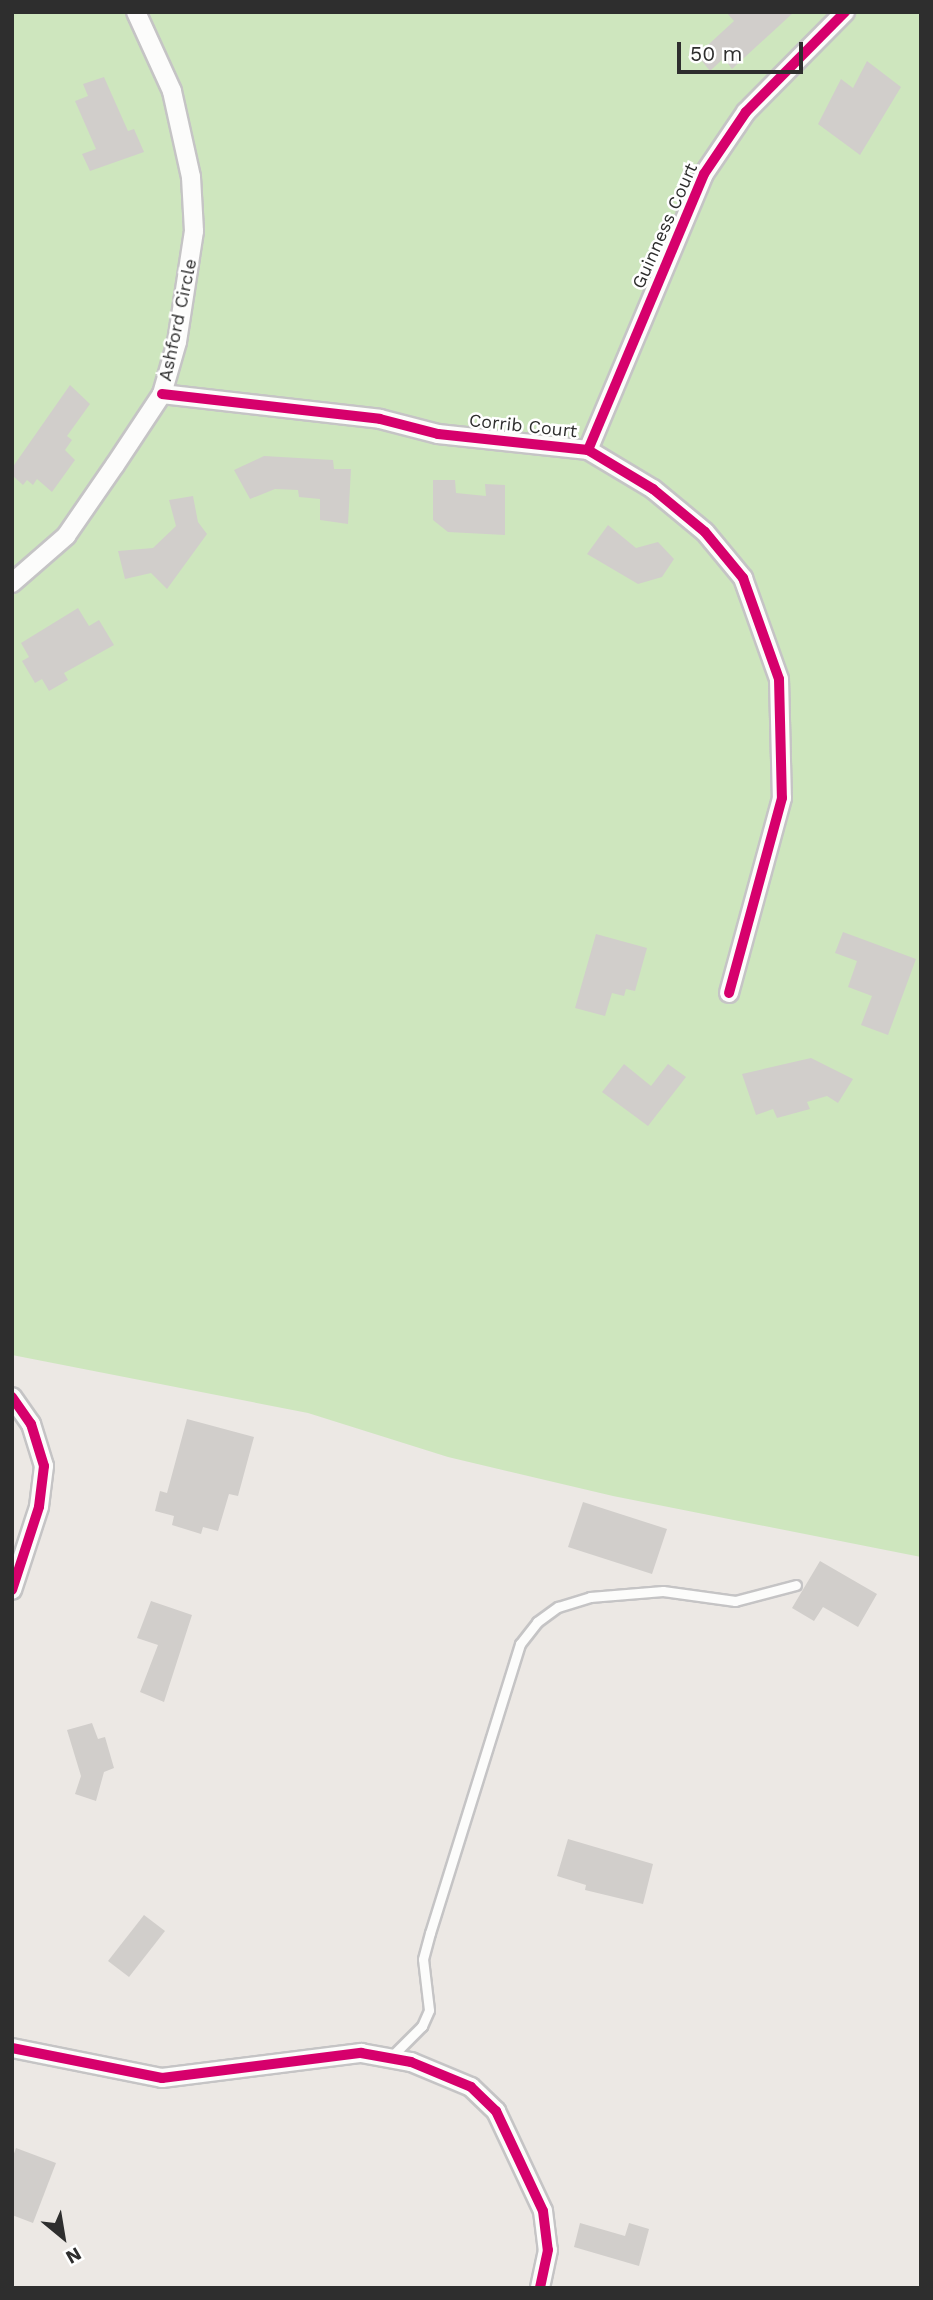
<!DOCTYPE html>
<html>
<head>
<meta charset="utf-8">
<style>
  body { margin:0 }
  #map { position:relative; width:933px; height:2300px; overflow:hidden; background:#ece8e4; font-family:"Work Sans",sans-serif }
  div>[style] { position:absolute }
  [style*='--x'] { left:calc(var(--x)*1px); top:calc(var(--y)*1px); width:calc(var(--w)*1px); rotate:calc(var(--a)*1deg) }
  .green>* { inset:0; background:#cee6be }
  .building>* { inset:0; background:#d1cecb }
  .roads { filter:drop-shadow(2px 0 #c5c4c5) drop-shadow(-2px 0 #c5c4c5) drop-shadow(0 2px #c5c4c5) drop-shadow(0 -2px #c5c4c5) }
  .lane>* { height:9px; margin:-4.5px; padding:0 4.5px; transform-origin:4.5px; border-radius:4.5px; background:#fcfcfb }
  .street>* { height:18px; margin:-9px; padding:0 9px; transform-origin:9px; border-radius:9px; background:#fcfcfb }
  .cycleway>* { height:10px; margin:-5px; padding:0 5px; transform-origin:5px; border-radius:5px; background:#d6006c }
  span { translate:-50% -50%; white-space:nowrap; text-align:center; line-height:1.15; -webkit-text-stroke:5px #fff; paint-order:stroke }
  .street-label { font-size:18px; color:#2e2e2e }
  .frame { position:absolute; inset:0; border:14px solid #2e2e2e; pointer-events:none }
  .north { position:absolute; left:28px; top:2202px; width:70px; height:70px; -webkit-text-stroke:5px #fff; paint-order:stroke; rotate:150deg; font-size:19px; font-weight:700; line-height:28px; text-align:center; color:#2e2e2e }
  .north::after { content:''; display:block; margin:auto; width:24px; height:32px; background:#2e2e2e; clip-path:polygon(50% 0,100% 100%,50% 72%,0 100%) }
  .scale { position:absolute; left:677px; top:42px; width:126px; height:32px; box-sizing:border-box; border:4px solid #2e2e2e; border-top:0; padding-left:9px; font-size:21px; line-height:24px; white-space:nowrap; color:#2e2e2e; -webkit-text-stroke:5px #fff; paint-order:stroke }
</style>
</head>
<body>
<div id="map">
  <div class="green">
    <i style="clip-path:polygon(12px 12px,921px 12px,921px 1557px,613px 1496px,448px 1457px,308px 1413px,12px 1355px)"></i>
  </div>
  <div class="building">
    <i style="clip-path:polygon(726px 12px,794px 12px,732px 69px,724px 58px,710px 71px,697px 55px,734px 21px)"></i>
    <i style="clip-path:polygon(867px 61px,901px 87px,860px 155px,818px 124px,841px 79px,853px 88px)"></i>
    <i style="clip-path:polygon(104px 77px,128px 131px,134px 129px,144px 152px,90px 171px,82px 154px,96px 149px,75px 101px,88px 96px,83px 84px)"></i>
    <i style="clip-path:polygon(70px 385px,90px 404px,67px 436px,72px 440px,65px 450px,75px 460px,52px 492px,37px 479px,33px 485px,27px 480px,23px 485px,12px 475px,12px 468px)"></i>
    <i style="clip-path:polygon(264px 456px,333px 460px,334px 469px,351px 469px,348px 524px,320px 520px,320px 499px,299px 497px,298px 490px,275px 489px,250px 499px,234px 470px)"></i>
    <i style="clip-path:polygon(433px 480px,455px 480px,456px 493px,486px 496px,485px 484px,505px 485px,505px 535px,448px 532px,433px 520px)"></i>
    <i style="clip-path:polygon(193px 496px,198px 522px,207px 534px,167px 589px,151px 573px,125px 579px,118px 551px,153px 548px,176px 526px,169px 500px)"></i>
    <i style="clip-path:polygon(608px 525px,636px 548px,658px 542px,674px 559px,662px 577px,638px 584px,587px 554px)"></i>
    <i style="clip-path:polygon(78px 608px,89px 626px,99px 620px,114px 645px,64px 673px,68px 680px,49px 691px,42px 679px,35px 683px,22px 661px,29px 657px,21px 643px)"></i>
    <i style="clip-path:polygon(843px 932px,916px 959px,888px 1035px,861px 1025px,872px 996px,848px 987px,857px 961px,835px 953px)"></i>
    <i style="clip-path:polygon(596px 934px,647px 948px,635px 991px,626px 989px,624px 996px,612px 993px,605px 1016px,575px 1008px)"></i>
    <i style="clip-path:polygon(811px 1058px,853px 1079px,838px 1103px,827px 1096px,807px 1102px,810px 1109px,777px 1118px,773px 1109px,756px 1115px,742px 1074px)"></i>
    <i style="clip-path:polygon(624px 1064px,651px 1086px,668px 1064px,686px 1077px,648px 1126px,602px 1092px)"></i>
    <i style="clip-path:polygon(187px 1419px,254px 1437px,238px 1496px,229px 1494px,218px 1531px,203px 1527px,201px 1534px,172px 1525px,174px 1516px,155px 1511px,160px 1491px,167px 1493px)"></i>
    <i style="clip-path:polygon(583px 1502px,667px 1529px,652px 1574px,568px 1547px)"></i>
    <i style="clip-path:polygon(820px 1561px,877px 1594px,858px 1627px,823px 1607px,814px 1621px,792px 1608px)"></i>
    <i style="clip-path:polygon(151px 1601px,192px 1615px,164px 1702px,140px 1692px,158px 1645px,137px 1638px)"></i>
    <i style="clip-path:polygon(92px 1723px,98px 1739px,105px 1737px,114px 1768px,104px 1772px,96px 1801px,75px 1794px,81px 1776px,67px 1730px)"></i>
    <i style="clip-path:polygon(568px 1839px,653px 1864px,643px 1904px,585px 1890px,586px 1885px,557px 1876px)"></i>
    <i style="clip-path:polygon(144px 1915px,165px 1931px,129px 1977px,108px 1961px)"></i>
    <i style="clip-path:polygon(16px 2148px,56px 2163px,33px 2223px,12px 2215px,12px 2159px)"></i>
    <i style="clip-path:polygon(580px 2223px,625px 2236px,629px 2223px,649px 2229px,639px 2266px,574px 2247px)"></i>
  </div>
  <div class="roads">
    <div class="lane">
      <i style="--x:391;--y:2057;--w:44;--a:-45"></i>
      <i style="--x:422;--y:2026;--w:17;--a:-66"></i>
      <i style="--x:429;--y:2010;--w:51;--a:-96.7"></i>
      <i style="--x:423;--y:1959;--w:27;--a:-75"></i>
      <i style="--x:430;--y:1933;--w:303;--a:-72.7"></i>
      <i style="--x:520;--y:1644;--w:28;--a:-52"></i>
      <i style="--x:537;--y:1622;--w:26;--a:-36"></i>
      <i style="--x:558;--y:1607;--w:34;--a:-17"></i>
      <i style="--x:590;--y:1597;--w:73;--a:-4.7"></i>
      <i style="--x:663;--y:1591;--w:73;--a:7.9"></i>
      <i style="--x:735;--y:1601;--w:63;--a:-14.7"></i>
    </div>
    <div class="street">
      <i style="--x:162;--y:394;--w:219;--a:6.5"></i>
      <i style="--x:380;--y:419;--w:60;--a:14.5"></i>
      <i style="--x:438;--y:434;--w:151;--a:6.1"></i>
      <i style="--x:588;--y:450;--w:76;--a:31"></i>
      <i style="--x:653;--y:489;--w:67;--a:39.6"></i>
      <i style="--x:705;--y:532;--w:60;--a:50.4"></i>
      <i style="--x:743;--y:578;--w:107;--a:70.4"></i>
      <i style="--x:779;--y:679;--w:119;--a:88.6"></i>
      <i style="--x:782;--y:798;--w:202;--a:105.2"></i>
      <i style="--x:588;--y:450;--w:299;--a:-67.2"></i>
      <i style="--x:704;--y:174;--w:75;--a:-55.9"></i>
      <i style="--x:746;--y:112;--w:141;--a:-45.3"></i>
      <i style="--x:12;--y:583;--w:72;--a:-41"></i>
      <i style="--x:66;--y:536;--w:86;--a:-55.4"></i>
      <i style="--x:115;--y:465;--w:85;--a:-56.5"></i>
      <i style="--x:162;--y:394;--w:54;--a:-73.9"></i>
      <i style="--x:177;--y:342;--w:112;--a:-81.3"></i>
      <i style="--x:194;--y:231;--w:54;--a:-93.2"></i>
      <i style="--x:191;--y:177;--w:88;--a:-102.5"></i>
      <i style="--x:172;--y:91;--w:87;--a:-114.5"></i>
      <i style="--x:12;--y:1397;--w:33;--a:55"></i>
      <i style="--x:31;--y:1424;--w:44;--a:72.8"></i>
      <i style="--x:44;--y:1466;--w:41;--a:97"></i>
      <i style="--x:39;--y:1507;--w:87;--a:108"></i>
      <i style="--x:12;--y:2048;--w:153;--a:11.3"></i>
      <i style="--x:162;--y:2078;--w:201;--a:-7.2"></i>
      <i style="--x:361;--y:2053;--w:51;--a:10.2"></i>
      <i style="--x:411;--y:2062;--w:65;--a:22.6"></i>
      <i style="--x:471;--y:2087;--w:35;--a:44"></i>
      <i style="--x:496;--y:2111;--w:110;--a:64.8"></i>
      <i style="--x:543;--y:2211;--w:39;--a:83"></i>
      <i style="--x:548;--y:2250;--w:39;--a:102"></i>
    </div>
  </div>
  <div class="cycleway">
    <i style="--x:162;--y:394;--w:219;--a:6.5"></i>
    <i style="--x:380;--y:419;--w:60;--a:14.5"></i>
    <i style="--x:438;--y:434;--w:151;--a:6.1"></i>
    <i style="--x:588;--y:450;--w:76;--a:31"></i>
    <i style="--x:653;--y:489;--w:67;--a:39.6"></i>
    <i style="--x:705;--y:532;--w:60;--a:50.4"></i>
    <i style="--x:743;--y:578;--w:107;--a:70.4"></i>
    <i style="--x:779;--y:679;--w:119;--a:88.6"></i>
    <i style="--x:782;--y:798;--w:202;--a:105.2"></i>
    <i style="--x:588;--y:450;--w:299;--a:-67.2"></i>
    <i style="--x:704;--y:174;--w:75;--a:-55.9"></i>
    <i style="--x:746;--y:112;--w:141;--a:-45.3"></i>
    <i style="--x:12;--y:1397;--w:33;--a:55"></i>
    <i style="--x:31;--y:1424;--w:44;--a:72.8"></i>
    <i style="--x:44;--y:1466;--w:41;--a:97"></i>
    <i style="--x:39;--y:1507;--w:87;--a:108"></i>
    <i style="--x:12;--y:2048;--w:153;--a:11.3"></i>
    <i style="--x:162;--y:2078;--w:201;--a:-7.2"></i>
    <i style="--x:361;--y:2053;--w:51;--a:10.2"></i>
    <i style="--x:411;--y:2062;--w:65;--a:22.6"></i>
    <i style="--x:471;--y:2087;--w:35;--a:44"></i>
    <i style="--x:496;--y:2111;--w:110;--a:64.8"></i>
    <i style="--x:543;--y:2211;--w:39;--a:83"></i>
    <i style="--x:548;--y:2250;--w:39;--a:102"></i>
  </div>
  <div class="street-label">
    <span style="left:665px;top:226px;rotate:-66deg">Guinness Court</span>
    <span style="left:178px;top:320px;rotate:-78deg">Ashford Circle</span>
    <span style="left:523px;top:426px;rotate:6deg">Corrib Court</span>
  </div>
  <div class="frame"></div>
  <div class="north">N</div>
  <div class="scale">50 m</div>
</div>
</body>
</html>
